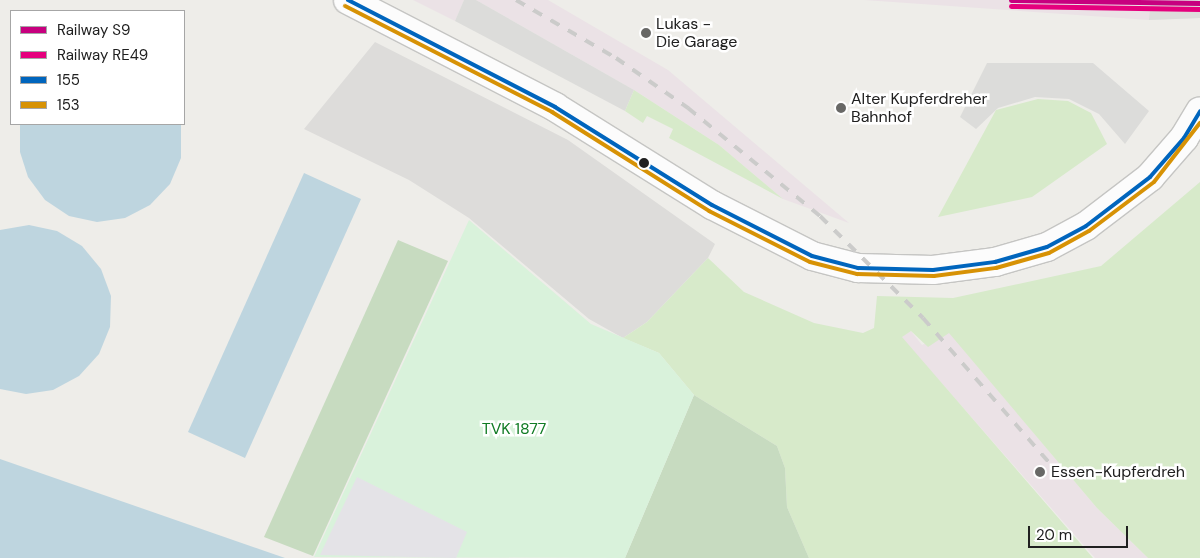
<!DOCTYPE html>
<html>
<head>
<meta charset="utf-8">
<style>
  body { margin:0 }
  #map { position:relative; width:1200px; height:558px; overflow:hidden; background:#eeede9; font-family:"DM Sans",sans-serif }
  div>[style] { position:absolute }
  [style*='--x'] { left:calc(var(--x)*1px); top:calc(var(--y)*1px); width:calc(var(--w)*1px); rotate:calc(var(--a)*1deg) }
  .residential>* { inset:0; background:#dddcda }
  .industrial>* { inset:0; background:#ebe2e6 }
  .religious>* { inset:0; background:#dcdcda }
  .grass>* { inset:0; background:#d7eaca }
  .forest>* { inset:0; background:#c7dbc0 }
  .park>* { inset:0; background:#d9f2db }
  .plaza>* { inset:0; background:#e4e3e7 }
  .water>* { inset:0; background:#bed5df }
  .pier>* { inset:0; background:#dddddb }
  .roads { filter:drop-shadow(1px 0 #c5c5c3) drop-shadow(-1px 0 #c5c5c3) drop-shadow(0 1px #c5c5c3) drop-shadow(0 -1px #c5c5c3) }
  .tertiary>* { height:28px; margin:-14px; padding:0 14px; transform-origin:14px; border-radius:14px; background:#fcfcfc }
  .rail>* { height:4px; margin-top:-2px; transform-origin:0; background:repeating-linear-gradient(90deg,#cbcbca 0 10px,transparent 0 20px) }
  .bus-1>* { height:4px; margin:-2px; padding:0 2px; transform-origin:2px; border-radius:2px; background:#0065bd }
  .bus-2>* { height:4px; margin:-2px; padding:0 2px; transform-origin:2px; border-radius:2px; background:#d79205 }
  .rail-1>* { height:5px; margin:-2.5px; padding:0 2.5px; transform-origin:2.5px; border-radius:2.5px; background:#c7007f }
  .rail-2>* { height:5px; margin:-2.5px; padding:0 2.5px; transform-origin:2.5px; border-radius:2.5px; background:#e5007d }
  .dots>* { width:14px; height:14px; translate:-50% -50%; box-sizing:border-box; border:2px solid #fff; border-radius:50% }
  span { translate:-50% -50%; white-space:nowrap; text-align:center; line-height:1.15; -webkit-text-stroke:5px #fff; paint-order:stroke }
  .poi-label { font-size:16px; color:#202020 }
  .left { translate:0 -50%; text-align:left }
  .park-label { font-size:16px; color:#117b24 }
  .legend { position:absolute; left:10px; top:10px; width:175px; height:115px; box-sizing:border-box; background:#fff; border:1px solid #a6a6a6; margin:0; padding:6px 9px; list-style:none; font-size:15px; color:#202020 }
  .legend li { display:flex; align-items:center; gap:10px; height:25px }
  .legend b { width:25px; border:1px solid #a6a6a6 }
  .scale { position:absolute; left:1028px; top:526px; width:100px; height:22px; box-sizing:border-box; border:2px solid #202020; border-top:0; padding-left:6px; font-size:15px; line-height:18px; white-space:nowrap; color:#202020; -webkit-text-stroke:4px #fff; paint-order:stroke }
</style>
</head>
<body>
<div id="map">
  <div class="residential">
    <i style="clip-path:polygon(375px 42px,568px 140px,715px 244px,708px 258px,647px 322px,623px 338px,589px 319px,469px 218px,409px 180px,304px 129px)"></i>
  </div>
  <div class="industrial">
    <i style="clip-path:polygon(413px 0,464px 0,455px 21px)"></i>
    <i style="clip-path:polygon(476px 0,548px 0,668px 70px,849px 223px,783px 199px,719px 145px,634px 90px)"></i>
    <i style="clip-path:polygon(864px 0,1200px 0,1200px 18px,1149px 20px)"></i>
    <i style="clip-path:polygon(911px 331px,922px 345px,949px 332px,1097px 508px,1148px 558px,1095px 558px,901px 337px)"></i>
  </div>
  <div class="religious">
    <i style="clip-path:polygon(464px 0,476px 0,634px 90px,625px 111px,455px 21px)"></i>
    <i style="clip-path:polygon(987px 63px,1093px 63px,1149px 111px,1125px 144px,1099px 114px,1069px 99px,1035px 97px,998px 108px,976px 129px,960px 117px)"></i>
  </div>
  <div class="grass">
    <i style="clip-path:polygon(634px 90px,719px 145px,783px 199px,669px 138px,673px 129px,647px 116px,643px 123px,625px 111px)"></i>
    <i style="clip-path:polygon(1038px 99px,1068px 101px,1091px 113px,1107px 144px,1032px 197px,938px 217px,996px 110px)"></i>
    <i style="clip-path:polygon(1200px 182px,1200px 558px,1148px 558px,1097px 508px,949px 333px,928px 347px,911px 331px,902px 337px,1093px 558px,809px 558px,787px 507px,785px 468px,777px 446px,694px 395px,659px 353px,623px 338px,647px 322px,708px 258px,744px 292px,814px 323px,863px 333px,874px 328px,877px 296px,953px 298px,1101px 266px)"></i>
  </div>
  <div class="forest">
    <i style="clip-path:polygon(398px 240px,448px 261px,313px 556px,264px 537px)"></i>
    <i style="clip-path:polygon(694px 395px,777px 446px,785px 468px,787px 507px,809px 558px,625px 558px)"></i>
  </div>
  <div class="park">
    <i style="clip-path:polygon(469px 220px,591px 324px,659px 353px,694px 395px,625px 558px,314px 557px)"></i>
  </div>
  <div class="plaza">
    <i style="clip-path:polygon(357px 477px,467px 532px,456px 558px,320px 555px)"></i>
  </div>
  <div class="water">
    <i style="clip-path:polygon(20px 124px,181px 124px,181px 158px,170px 184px,150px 205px,125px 218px,97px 222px,69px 216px,45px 200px,28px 177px,20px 152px)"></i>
    <i style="clip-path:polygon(304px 173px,361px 199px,245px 458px,188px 432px)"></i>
    <i style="clip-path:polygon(29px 225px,57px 231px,82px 246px,101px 269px,111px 296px,110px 327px,99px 354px,79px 376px,53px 390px,26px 394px,0 389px,0 230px)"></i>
    <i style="clip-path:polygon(0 459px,285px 558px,0 558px)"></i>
  </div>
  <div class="pier">
    <i style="clip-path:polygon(1151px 0,1200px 0,1200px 18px,1149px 20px)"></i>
  </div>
  <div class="roads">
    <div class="tertiary">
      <i style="--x:348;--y:0;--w:233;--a:27.3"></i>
      <i style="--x:555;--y:107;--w:185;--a:32"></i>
      <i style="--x:712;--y:205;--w:112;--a:27"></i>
      <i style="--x:812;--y:256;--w:48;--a:14.6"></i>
      <i style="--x:858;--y:268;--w:75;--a:1.5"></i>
      <i style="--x:933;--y:270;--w:63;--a:-7.4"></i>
      <i style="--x:995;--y:262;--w:54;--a:-16.1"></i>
      <i style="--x:1047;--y:247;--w:44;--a:-28.3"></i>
      <i style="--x:1086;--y:226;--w:81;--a:-37.4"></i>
      <i style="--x:1150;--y:177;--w:52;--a:-48.9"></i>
      <i style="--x:1184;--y:138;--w:31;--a:-59"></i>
    </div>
  </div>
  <div class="rail">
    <i style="--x:516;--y:0;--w:116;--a:30.1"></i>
    <i style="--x:616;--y:58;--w:88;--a:34.8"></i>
    <i style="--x:688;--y:108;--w:171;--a:39.3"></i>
    <i style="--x:820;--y:216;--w:145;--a:44.7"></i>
    <i style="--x:923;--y:318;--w:196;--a:48.9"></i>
  </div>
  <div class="bus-1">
    <i style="--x:348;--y:0;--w:233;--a:27.3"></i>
    <i style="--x:555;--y:107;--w:185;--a:32"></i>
    <i style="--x:712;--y:205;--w:112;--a:27"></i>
    <i style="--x:812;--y:256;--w:48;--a:14.6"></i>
    <i style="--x:858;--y:268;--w:75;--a:1.5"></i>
    <i style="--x:933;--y:270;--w:63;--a:-7.4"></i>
    <i style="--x:995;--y:262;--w:54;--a:-16.1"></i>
    <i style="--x:1047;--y:247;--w:44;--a:-28.3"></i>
    <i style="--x:1086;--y:226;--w:81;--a:-37.4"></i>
    <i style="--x:1150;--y:177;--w:52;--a:-48.9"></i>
    <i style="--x:1184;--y:138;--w:31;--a:-59"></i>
  </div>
  <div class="bus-2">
    <i style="--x:345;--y:6;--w:233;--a:27.1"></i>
    <i style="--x:552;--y:112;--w:186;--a:32.2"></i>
    <i style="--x:709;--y:211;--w:113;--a:26.8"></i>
    <i style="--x:810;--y:262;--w:49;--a:14.3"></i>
    <i style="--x:857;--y:274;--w:77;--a:1.5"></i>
    <i style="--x:934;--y:276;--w:63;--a:-7.4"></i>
    <i style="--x:996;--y:268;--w:55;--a:-15.8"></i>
    <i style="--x:1049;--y:253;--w:46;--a:-28.8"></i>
    <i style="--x:1089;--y:231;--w:81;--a:-37"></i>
    <i style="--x:1154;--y:182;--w:75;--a:-52.1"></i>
  </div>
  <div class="rail-1">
    <i style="--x:1011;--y:0;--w:189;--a:0.9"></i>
  </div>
  <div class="rail-2">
    <i style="--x:1011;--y:6;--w:189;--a:0.9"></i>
  </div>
  <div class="dots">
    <i style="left:646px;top:33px;background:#686866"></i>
    <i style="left:841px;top:108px;background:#686866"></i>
    <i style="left:644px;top:163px;background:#202020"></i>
    <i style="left:1040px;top:472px;background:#686866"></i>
  </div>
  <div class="poi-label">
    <span class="left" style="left:656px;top:33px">Lukas -<br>Die Garage</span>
    <span class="left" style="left:851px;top:108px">Alter Kupferdreher<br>Bahnhof</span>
    <span class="left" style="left:1051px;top:472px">Essen-Kupferdreh</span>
  </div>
  <div class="park-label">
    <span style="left:514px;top:429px">TVK 1877</span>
  </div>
  <ul class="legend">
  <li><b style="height:6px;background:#c7007f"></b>Railway S9</li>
  <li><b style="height:6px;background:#e5007d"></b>Railway RE49</li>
  <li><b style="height:6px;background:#0065bd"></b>155</li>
  <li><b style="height:6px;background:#d79205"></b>153</li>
  </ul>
  <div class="scale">20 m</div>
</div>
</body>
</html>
